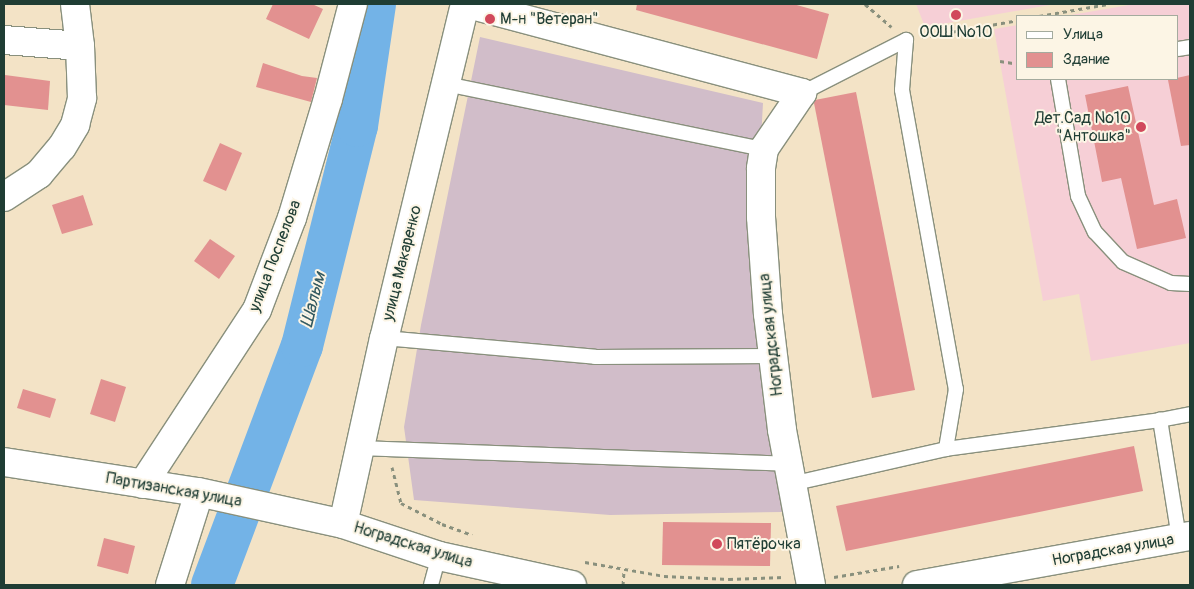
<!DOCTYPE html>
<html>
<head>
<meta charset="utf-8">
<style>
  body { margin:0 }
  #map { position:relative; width:1194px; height:589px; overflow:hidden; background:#f3e3c6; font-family:Pangolin,sans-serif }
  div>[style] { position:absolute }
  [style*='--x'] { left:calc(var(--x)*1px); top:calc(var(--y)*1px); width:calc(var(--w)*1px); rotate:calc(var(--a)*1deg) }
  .built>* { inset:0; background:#f6cfd6 }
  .industrial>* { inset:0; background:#d1bdc9 }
  .river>* { height:42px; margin:-21px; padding:0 21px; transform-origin:21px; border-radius:21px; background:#73b3e7 }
  .building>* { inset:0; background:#e29190 }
  .path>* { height:3px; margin-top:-1.5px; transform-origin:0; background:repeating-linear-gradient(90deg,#89907d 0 4px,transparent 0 8px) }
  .roads { filter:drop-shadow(1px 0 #89907d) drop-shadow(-1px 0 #89907d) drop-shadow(0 1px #89907d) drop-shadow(0 -1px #89907d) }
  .service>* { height:14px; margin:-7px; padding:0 7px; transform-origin:7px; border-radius:7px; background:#fff }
  .minor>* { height:28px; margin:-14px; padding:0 14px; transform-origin:14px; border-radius:14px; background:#fff }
  .tertiary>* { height:28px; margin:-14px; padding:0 14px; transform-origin:14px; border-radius:14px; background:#fff }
  .dots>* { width:14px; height:14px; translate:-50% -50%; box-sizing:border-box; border:2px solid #fcf5e5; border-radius:50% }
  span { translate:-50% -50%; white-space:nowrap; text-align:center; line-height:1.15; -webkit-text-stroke:4px #fcf5e5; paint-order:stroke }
  .poi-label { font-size:16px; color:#1f3d34 }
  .left { translate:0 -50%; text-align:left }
  .right { translate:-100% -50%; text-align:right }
  .street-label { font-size:16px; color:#1f3d34 }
  .water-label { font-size:18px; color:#345a61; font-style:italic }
  .frame { position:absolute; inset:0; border:5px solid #1f3d34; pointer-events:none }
  .legend { position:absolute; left:1016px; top:15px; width:162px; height:65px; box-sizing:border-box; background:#fcf5e5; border:1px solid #a4ab9e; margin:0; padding:6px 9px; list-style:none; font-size:15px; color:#1f3d34 }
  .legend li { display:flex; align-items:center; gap:10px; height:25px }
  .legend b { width:25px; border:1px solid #a4ab9e }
</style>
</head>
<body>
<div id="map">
  <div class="built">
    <i style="clip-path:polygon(916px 4px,1055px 4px,925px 27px)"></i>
    <i style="clip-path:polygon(1135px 4px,1190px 4px,1190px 343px,1091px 361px,1079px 294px,1043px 301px,994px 29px,1018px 25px,1018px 79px,1178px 79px,1178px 16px,1065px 16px)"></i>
  </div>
  <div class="industrial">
    <i style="clip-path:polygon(480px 37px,763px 103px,755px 247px,782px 512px,610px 515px,414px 500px,404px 427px,421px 325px)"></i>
  </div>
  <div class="river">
    <i style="--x:212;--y:585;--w:255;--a:-69.4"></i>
    <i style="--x:302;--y:346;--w:227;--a:-76"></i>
    <i style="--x:357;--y:126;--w:123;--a:-81.6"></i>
  </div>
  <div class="building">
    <i style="clip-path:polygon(273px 4px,312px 4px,323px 9px,309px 39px,266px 19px)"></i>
    <i style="clip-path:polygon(637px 4px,793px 4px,829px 14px,817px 59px,636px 10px)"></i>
    <i style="clip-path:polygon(263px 63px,302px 76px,317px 78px,311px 102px,256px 87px)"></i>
    <i style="clip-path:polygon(5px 75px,50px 81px,48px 110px,4px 105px)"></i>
    <i style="clip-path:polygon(1190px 75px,1190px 145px,1181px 146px,1168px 80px)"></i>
    <i style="clip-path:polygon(1128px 86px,1154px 205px,1177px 199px,1186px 238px,1137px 249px,1121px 178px,1102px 182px,1085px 95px)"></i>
    <i style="clip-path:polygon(856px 92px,915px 390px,872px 398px,814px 103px,815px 100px)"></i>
    <i style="clip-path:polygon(220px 143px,242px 153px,226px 191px,203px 181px)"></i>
    <i style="clip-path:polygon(83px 195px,93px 225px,62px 234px,52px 205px)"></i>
    <i style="clip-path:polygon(210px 239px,235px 256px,219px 279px,194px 261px)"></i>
    <i style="clip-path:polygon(101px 379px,126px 387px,115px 422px,90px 414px)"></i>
    <i style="clip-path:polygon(23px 389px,56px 399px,50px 418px,17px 408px)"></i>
    <i style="clip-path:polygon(1134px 446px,1143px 491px,846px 551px,836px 506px)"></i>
    <i style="clip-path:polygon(663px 522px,771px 523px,770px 566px,662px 565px)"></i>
    <i style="clip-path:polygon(104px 538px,135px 546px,128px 574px,97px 566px)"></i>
  </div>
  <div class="path">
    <i style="--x:865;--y:4;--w:35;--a:41"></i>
    <i style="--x:1039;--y:16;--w:70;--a:-9.9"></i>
    <i style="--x:922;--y:37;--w:97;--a:-10"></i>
    <i style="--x:1000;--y:61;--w:18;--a:9"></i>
    <i style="--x:392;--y:467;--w:37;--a:76"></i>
    <i style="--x:401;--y:503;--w:46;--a:27.1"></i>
    <i style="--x:442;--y:524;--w:32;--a:20"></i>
    <i style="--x:585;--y:562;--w:80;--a:10"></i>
    <i style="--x:664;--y:576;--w:65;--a:2.6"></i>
    <i style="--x:729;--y:579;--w:56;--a:-2"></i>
    <i style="--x:834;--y:577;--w:66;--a:-9.6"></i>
    <i style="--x:623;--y:585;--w:15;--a:-86"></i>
  </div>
  <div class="roads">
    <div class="service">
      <i style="--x:1178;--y:49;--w:12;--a:-9"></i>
      <i style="--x:1058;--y:79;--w:119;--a:80.3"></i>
      <i style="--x:1078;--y:196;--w:40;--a:65"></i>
      <i style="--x:1095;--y:232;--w:41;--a:47"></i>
      <i style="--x:1123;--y:262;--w:52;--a:23.6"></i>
      <i style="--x:1171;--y:283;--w:19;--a:3"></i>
      <i style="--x:446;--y:84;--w:325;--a:11.6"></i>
      <i style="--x:802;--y:93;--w:117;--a:-27"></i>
      <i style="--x:906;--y:40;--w:50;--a:94.6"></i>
      <i style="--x:902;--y:90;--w:304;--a:79.8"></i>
      <i style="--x:956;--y:389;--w:61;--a:99.5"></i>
      <i style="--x:384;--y:338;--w:212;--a:5.1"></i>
      <i style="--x:595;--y:357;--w:177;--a:-0.3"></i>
      <i style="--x:359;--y:448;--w:428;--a:2.1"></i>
      <i style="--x:791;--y:484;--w:159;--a:-12.7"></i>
      <i style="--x:946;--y:449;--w:216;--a:-7.7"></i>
      <i style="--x:1179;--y:538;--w:120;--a:-99.1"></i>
      <i style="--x:1160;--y:420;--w:31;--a:-11"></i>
      <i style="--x:431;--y:585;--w:30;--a:-75"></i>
    </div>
    <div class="minor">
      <i style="--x:468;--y:4;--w:346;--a:14.9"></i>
      <i style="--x:802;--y:93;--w:68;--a:124.2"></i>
      <i style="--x:764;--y:149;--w:20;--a:99"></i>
      <i style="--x:761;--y:169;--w:48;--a:90"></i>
      <i style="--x:761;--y:217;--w:97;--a:85.9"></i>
      <i style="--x:768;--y:314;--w:117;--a:83.1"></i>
      <i style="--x:782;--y:430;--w:158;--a:79.4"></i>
      <i style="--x:4;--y:40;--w:76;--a:4.5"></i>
      <i style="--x:4;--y:197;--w:42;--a:-33.3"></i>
      <i style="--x:39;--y:174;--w:35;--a:-50"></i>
      <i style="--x:62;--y:147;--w:26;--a:-59"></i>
      <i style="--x:75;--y:125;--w:28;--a:-75"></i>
      <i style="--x:82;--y:98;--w:52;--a:-92.2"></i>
      <i style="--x:80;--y:46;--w:42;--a:-96.8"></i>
      <i style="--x:4;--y:462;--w:196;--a:8.8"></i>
      <i style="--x:198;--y:492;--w:148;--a:12.4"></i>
      <i style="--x:143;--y:484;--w:208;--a:-56.8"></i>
      <i style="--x:257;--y:310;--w:98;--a:-69.2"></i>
      <i style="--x:292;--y:218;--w:124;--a:-73.2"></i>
      <i style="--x:328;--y:99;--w:98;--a:-75.3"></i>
      <i style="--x:170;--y:585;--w:96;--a:-72.5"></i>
    </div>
    <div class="tertiary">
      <i style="--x:465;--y:4;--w:344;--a:103.6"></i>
      <i style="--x:384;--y:338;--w:190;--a:102.4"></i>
      <i style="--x:343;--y:524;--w:101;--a:18.4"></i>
      <i style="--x:439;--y:556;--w:136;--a:12.3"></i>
      <i style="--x:917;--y:585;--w:277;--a:-10.2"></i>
    </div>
  </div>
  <div class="dots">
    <i style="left:956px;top:15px;background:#d1495b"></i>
    <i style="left:490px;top:19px;background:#d1495b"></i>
    <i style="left:1141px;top:127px;background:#d1495b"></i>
    <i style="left:717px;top:544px;background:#d1495b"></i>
  </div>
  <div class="poi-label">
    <span class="left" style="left:500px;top:19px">М-н "Ветеран"</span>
    <span style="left:956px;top:32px">ООШ №10</span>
    <span class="right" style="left:1131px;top:127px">Дет.Сад №10<br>"Антошка"</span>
    <span class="left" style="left:727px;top:544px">Пятёрочка</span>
  </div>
  <div class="street-label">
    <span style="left:275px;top:256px;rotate:-69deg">улица Поспелова</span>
    <span style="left:402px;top:263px;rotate:-76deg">улица Макаренко</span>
    <span style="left:771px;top:335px;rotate:-96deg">Ноградская улица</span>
    <span style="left:174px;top:490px;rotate:10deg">Партизанская улица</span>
    <span style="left:413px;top:545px;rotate:17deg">Ноградская улица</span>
    <span style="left:1113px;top:550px;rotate:-10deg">Ноградская улица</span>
  </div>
  <div class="water-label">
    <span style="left:314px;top:300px;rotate:-76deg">Шалым</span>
  </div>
  <div class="frame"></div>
  <ul class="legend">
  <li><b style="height:6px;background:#fff"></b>Улица</li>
  <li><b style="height:14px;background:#e29190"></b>Здание</li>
  </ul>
</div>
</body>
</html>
